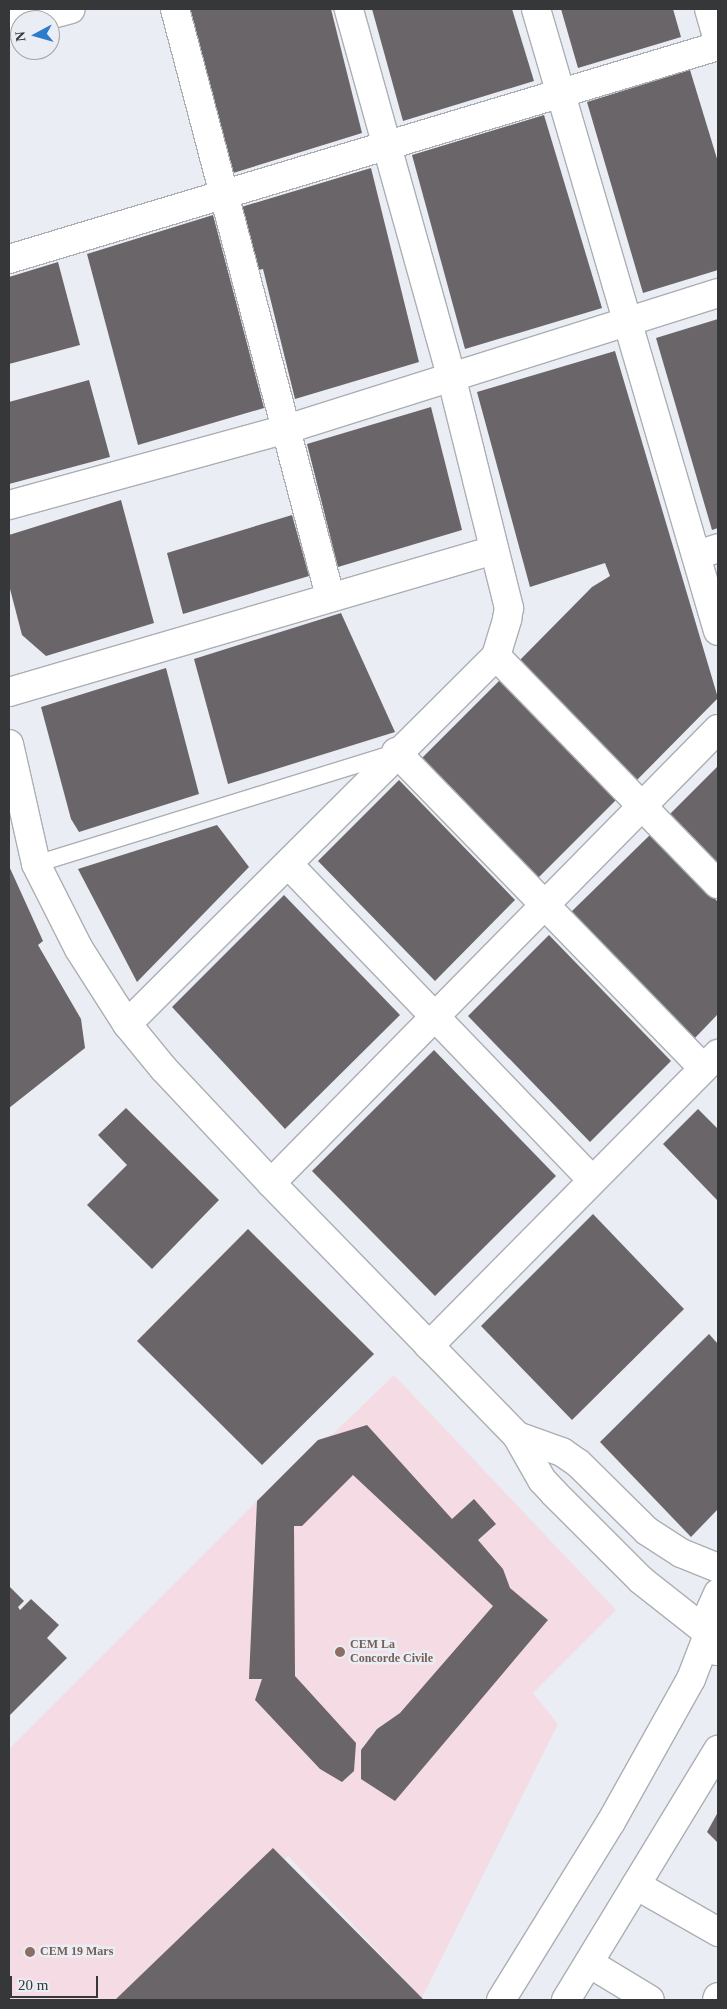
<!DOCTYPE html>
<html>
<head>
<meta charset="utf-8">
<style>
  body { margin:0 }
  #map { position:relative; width:727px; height:2009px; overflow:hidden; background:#eaedf3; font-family:Georgia,serif }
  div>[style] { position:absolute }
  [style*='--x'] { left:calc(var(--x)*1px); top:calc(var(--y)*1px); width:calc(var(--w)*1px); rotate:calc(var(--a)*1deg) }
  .education>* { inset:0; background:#f5dbe3 }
  .building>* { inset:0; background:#6a6569 }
  .roads { filter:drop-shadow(1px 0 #abafb4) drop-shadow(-1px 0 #abafb4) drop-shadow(0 1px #abafb4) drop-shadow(0 -1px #abafb4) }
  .service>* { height:16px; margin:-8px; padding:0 8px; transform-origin:8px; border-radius:8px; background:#fff }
  .minor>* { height:28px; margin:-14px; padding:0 14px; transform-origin:14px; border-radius:14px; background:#fff }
  .tertiary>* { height:28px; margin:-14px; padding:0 14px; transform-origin:14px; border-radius:14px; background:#fff }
  .secondary>* { height:28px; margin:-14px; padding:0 14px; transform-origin:14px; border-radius:14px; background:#fff }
  .dots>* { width:14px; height:14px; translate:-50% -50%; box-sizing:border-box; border:2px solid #eaedf3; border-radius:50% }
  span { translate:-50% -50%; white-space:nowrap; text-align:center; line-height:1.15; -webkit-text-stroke:5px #eaedf3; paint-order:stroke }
  .education-label { font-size:12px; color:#785e54; font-weight:700 }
  .left { translate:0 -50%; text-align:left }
  .frame { position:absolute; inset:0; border:10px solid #363739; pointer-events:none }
  .north { position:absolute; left:10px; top:10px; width:50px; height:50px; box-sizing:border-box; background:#eaedf3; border:1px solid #a2a4a9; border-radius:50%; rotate:264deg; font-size:14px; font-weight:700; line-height:20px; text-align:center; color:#363739 }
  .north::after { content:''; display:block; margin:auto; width:18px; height:22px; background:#2d7bca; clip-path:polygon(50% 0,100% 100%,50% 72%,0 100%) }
  .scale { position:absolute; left:10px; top:1976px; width:88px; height:22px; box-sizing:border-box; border:2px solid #363739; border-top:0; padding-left:6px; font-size:15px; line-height:18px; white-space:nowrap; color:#363739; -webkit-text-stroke:4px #eaedf3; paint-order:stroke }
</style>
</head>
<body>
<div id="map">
  <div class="education">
    <i style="clip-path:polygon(394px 1375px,616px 1610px,533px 1693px,558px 1724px,422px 1998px,288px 1856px,171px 1970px,200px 2000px,9px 2000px,9px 1749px,318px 1440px,333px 1434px)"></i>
  </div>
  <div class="building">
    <i style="clip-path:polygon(188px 9px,331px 9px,362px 133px,230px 174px)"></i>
    <i style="clip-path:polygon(372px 9px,512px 9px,534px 81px,403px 121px)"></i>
    <i style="clip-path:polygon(561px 9px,673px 9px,681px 37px,578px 68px)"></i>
    <i style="clip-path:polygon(690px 70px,718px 162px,718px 270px,643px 293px,587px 102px)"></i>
    <i style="clip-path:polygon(544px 115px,602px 308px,465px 349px,412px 155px)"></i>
    <i style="clip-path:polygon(371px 168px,419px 362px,295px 399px,263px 269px,254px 271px,238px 208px)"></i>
    <i style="clip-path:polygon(213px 215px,264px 408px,138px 445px,87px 254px)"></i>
    <i style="clip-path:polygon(58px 262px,80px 345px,9px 364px,9px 277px)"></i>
    <i style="clip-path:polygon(718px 319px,718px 528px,712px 530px,656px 338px)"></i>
    <i style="clip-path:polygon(615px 351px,718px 698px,637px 780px,520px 660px,592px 587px,610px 576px,605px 563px,530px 587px,477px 392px)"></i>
    <i style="clip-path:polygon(89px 380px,110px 457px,9px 484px,9px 402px)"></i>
    <i style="clip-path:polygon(431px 407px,462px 530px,338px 567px,307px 444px)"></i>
    <i style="clip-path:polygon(121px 500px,154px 623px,46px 656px,22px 635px,9px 585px,9px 535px)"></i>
    <i style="clip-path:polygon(292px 515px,309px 576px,183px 614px,167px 553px)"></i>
    <i style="clip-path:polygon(341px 613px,395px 732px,228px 784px,194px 659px)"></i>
    <i style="clip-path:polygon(166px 668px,199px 794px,79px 832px,71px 819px,41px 707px)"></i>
    <i style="clip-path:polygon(502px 678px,618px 798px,537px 879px,421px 759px)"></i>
    <i style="clip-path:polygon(718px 766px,718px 864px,670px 814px)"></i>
    <i style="clip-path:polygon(399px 780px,515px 900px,435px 981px,318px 861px)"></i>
    <i style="clip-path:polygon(217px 825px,249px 867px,137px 982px,78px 869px)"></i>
    <i style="clip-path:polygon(652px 833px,718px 902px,718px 1014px,693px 1040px,570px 913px)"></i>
    <i style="clip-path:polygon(9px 866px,43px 941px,38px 945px,81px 1019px,85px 1048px,9px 1108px)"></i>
    <i style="clip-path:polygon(284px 895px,400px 1015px,285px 1129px,172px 1007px)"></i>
    <i style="clip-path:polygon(549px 935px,671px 1061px,590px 1142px,468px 1016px)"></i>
    <i style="clip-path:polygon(434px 1050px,556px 1176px,435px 1296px,312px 1171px)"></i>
    <i style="clip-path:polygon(126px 1108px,219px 1200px,152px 1269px,87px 1205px,127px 1165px,98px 1135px)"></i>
    <i style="clip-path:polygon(698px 1109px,718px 1129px,718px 1201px,663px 1144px)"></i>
    <i style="clip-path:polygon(593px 1214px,684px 1309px,572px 1420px,481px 1326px)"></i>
    <i style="clip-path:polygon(248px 1229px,374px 1354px,262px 1465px,137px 1341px)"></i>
    <i style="clip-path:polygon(709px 1334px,718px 1344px,718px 1509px,691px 1537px,600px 1442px)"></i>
    <i style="clip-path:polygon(367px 1425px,452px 1519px,474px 1499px,496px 1524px,478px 1540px,503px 1569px,510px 1588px,548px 1620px,395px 1801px,361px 1779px,361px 1750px,377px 1729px,400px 1713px,493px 1606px,353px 1475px,302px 1526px,294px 1526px,295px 1676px,356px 1743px,354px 1771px,342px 1782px,320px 1769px,255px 1700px,262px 1679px,249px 1679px,257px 1501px,318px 1440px)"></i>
    <i style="clip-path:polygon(9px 1586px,24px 1601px,18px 1607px,20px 1610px,31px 1599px,59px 1625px,47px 1638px,67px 1658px,9px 1716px)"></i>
    <i style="clip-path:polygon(718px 1812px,718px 1843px,707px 1832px)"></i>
    <i style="clip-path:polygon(273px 1848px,424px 2000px,115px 2000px)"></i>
  </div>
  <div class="roads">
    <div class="service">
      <i style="--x:36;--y:864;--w:373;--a:-17.2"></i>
    </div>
    <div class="minor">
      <i style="--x:9;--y:9;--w:16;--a:76"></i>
      <i style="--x:13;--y:25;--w:7;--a:-16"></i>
      <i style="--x:175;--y:9;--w:607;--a:75.21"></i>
      <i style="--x:536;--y:9;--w:648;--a:73.69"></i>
      <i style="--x:709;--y:9;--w:33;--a:74"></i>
      <i style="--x:30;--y:20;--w:42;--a:-15"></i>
      <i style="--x:9;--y:259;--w:740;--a:-16.72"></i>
      <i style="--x:9;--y:505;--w:285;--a:-15.3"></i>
      <i style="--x:284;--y:430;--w:455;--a:-17.5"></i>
      <i style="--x:697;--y:555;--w:22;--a:-18"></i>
      <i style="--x:496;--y:656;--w:318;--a:45.8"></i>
      <i style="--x:9;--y:692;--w:505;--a:-16.32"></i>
      <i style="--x:396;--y:752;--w:441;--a:45.8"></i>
      <i style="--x:288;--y:864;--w:438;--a:46.1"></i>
      <i style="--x:127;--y:1024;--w:521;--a:-44.92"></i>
      <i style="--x:496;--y:656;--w:39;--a:-73"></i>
      <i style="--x:507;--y:619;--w:11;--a:-80"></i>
      <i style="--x:509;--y:608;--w:236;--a:-104"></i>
      <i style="--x:452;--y:379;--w:384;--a:-105.6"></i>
      <i style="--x:271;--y:1183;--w:637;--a:-45.45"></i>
      <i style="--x:429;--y:1346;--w:411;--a:-45.3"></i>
      <i style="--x:636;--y:1885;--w:95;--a:29.8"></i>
      <i style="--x:589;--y:1963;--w:71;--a:31.2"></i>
      <i style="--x:717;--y:2000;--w:3;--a:-72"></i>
    </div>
    <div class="tertiary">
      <i style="--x:9;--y:744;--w:123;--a:77.3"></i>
      <i style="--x:36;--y:864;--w:95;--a:63.2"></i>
      <i style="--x:79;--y:949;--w:89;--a:57.4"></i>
      <i style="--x:127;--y:1024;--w:58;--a:50.6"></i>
      <i style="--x:164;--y:1069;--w:156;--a:46.8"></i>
      <i style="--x:271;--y:1183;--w:353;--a:45.8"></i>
      <i style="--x:517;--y:1436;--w:51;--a:60.4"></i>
      <i style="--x:542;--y:1480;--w:18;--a:47"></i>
      <i style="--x:554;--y:1493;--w:123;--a:45"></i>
      <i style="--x:641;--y:1580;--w:84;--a:38.2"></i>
      <i style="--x:517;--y:1436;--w:48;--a:19.6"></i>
      <i style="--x:562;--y:1452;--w:19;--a:35"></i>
      <i style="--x:578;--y:1463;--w:97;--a:44.6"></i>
      <i style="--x:647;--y:1531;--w:40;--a:32.9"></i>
      <i style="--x:681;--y:1553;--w:40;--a:22"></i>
    </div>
    <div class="secondary">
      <i style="--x:716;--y:1651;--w:18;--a:-117"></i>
      <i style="--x:708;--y:1635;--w:17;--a:-93"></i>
      <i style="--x:707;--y:1618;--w:27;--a:-66"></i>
      <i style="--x:501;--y:2000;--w:209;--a:-58.3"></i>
      <i style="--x:611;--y:1822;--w:164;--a:-60.8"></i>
      <i style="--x:691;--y:1679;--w:47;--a:-68.9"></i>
      <i style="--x:566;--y:2000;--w:293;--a:-58.7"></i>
    </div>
  </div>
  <div class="dots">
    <i style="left:340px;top:1652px;background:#8d6e63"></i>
    <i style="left:30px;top:1952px;background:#8d6e63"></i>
  </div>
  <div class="education-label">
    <span class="left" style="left:350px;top:1652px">CEM La<br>Concorde Civile</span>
    <span class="left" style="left:40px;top:1952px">CEM 19 Mars</span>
  </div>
  <div class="frame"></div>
  <div class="north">N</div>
  <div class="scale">20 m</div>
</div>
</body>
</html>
